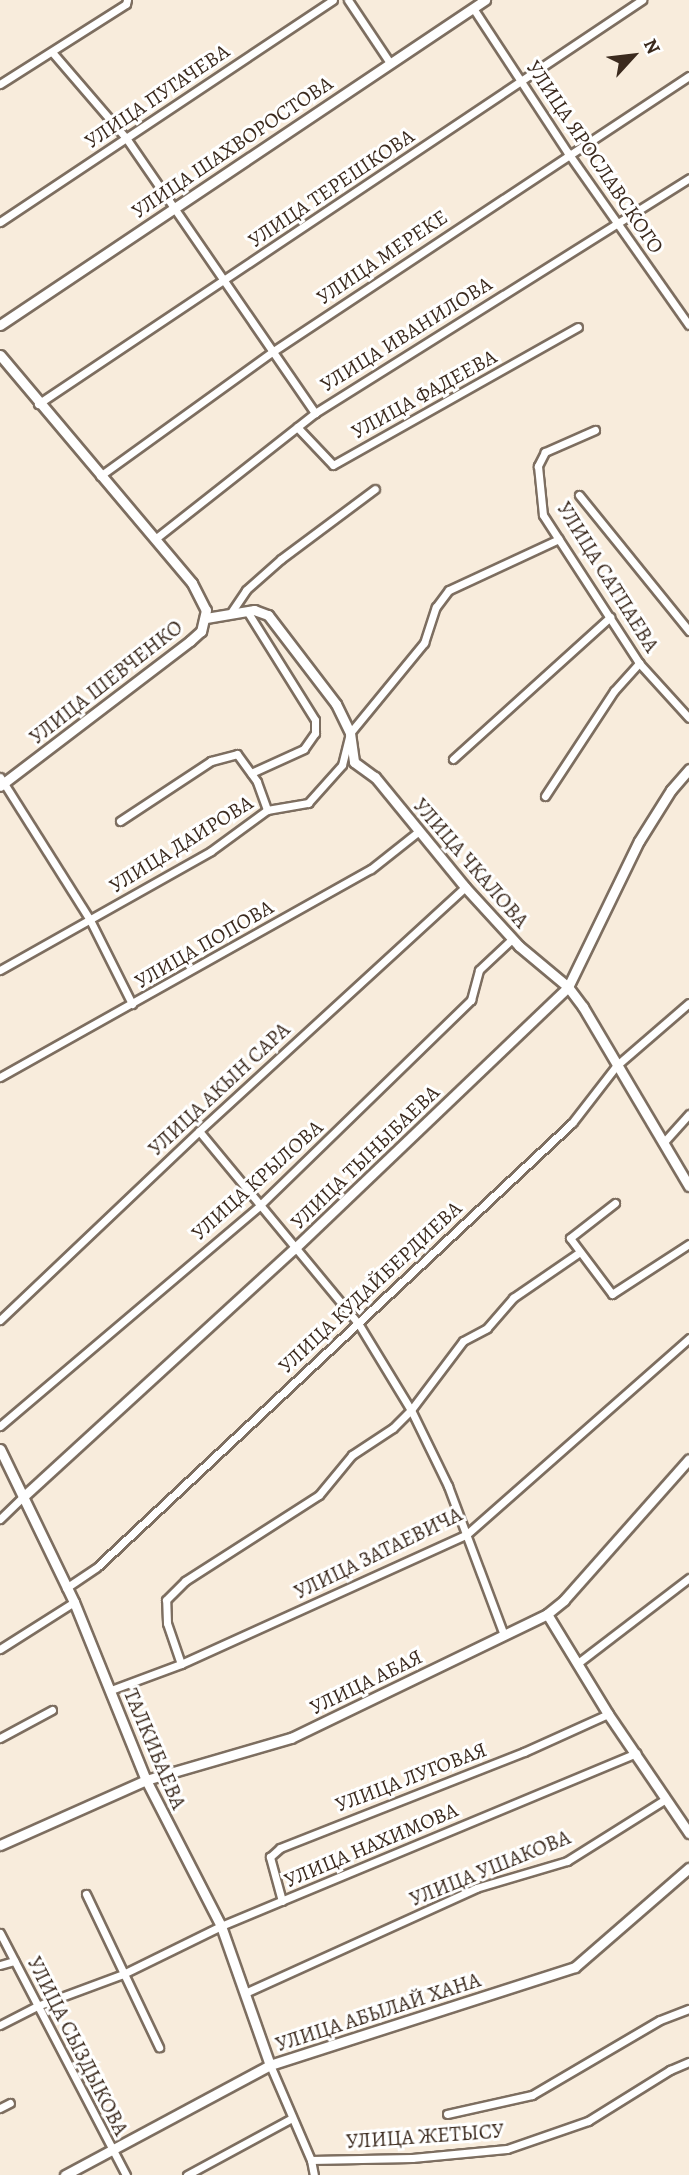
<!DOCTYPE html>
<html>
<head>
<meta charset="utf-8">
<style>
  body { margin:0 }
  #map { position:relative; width:689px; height:2175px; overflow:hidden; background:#f8ecdc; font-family:Alegreya,serif }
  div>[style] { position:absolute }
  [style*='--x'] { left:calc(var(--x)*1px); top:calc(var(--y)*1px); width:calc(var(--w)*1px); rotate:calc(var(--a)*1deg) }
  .roads { filter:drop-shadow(2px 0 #7d6e60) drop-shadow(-2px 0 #7d6e60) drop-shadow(0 2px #7d6e60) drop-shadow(0 -2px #7d6e60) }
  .minor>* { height:7px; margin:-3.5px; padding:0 3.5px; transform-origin:3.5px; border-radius:3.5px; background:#fff }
  .tertiary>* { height:9px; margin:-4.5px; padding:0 4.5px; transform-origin:4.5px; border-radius:4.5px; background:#fff }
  span { translate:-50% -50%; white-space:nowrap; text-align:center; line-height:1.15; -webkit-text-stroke:6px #fff; paint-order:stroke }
  .street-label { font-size:21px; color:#3b2a1e }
  .north { position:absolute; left:598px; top:21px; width:70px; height:70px; -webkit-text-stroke:5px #fff; paint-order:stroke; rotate:63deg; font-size:19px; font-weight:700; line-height:28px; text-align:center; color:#3b2a1e }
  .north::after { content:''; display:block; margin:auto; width:24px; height:32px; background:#3b2a1e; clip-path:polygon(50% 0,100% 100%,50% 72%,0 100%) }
</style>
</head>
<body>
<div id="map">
  <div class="roads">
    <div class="minor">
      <i style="--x:348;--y:0;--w:76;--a:56.3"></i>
      <i style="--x:473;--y:8;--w:173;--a:56.8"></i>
      <i style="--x:568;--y:153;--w:210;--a:54.9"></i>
      <i style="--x:52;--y:52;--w:113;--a:49.3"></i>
      <i style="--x:126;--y:138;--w:334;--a:55.5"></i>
      <i style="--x:0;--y:84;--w:149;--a:-32.4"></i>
      <i style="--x:126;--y:4;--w:4;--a:-76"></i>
      <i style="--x:0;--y:222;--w:400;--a:-33.7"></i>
      <i style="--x:38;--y:404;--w:727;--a:-33.78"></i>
      <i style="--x:297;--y:427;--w:52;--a:46.5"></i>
      <i style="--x:333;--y:465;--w:281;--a:-29.4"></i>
      <i style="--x:595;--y:430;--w:55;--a:156.3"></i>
      <i style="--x:545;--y:452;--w:16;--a:117"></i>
      <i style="--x:538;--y:466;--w:49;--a:84.2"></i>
      <i style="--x:543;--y:515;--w:176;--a:57"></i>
      <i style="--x:639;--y:663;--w:74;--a:47.7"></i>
      <i style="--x:100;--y:476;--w:212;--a:-35.8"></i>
      <i style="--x:272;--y:352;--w:500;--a:-33.5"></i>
      <i style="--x:579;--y:495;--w:175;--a:51"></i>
      <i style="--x:155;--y:539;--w:204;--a:-38.2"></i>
      <i style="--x:315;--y:413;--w:442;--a:-32.1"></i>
      <i style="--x:247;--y:611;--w:128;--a:58"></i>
      <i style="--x:315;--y:720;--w:13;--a:90"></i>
      <i style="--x:315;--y:733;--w:19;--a:125"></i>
      <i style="--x:304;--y:749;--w:58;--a:155.6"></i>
      <i style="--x:230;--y:614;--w:29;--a:-56"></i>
      <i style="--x:246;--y:590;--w:47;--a:-41.5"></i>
      <i style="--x:281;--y:559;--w:117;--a:-36.7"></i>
      <i style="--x:453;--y:759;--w:212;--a:-42.1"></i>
      <i style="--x:0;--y:777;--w:169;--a:57.8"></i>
      <i style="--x:90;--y:920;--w:94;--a:63.4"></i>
      <i style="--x:545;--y:796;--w:126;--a:-56.7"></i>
      <i style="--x:614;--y:691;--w:38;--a:-48"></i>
      <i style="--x:120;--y:821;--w:109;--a:-33.4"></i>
      <i style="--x:211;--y:761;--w:27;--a:-15"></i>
      <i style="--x:237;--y:754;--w:34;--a:54"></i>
      <i style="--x:257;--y:782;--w:30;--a:70"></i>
      <i style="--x:0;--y:970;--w:242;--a:-29.4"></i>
      <i style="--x:211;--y:851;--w:69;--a:-36.2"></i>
      <i style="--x:267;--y:810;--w:42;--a:-9.7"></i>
      <i style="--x:308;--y:803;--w:51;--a:-48.2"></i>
      <i style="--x:342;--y:765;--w:33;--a:-76"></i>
      <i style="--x:350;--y:733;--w:117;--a:-50.6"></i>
      <i style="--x:424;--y:643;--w:38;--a:-72"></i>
      <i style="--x:436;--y:607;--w:21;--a:-53"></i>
      <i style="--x:449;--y:590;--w:121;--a:-24.9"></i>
      <i style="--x:0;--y:1077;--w:425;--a:-29.3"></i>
      <i style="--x:371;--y:869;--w:61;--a:-38.4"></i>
      <i style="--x:199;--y:1131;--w:249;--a:50.4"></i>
      <i style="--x:358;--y:1323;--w:102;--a:58.7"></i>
      <i style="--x:411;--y:1410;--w:85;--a:64"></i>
      <i style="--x:448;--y:1486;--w:159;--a:69.4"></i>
      <i style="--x:663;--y:1143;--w:39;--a:-48"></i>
      <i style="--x:615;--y:1203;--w:57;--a:142.1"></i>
      <i style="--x:570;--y:1238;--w:70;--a:53.1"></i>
      <i style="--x:612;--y:1294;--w:92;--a:-33"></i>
      <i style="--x:0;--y:1320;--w:274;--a:-43.5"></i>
      <i style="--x:199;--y:1131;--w:361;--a:-42.5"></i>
      <i style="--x:0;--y:1426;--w:340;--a:-40.3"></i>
      <i style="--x:259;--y:1206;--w:296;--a:-44.2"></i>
      <i style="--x:471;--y:1000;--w:31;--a:-75"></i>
      <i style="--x:479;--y:970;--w:45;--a:-43.2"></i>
      <i style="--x:0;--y:1519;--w:33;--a:-44"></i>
      <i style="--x:66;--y:1588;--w:37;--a:-34"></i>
      <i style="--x:97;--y:1567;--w:650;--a:-43.07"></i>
      <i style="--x:572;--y:1123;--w:72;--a:-52.3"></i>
      <i style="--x:616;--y:1066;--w:96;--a:-40.8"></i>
      <i style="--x:0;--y:1649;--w:88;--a:-32.4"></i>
      <i style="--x:578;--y:1663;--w:140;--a:-37.4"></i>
      <i style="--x:181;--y:1664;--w:43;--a:-108.9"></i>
      <i style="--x:167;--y:1623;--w:23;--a:-92"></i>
      <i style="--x:166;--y:1600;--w:27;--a:-45"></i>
      <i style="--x:185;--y:1581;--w:159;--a:-32.7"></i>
      <i style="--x:319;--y:1495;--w:52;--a:-50.5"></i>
      <i style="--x:352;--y:1455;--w:49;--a:-33.4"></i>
      <i style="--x:393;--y:1428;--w:25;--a:-45"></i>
      <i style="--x:411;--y:1410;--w:86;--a:-53"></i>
      <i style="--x:463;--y:1341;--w:27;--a:-28"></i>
      <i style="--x:487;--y:1328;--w:40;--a:-49"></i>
      <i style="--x:513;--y:1298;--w:81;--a:-34.5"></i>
      <i style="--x:111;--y:1690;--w:75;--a:-20.4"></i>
      <i style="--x:181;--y:1664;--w:314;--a:-24.4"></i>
      <i style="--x:467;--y:1534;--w:296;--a:-41.4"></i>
      <i style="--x:0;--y:1738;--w:59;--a:-28.3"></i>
      <i style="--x:86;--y:1894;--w:170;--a:64.5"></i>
      <i style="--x:282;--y:1901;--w:46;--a:-105.3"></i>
      <i style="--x:270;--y:1857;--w:13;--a:-42"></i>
      <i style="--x:280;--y:1848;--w:262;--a:-21.5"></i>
      <i style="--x:524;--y:1752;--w:92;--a:-24.3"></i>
      <i style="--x:0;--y:1933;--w:273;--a:62.5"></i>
      <i style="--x:0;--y:1965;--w:15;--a:-16"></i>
      <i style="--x:245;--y:1993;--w:254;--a:-24.4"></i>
      <i style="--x:476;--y:1888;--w:95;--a:-16.5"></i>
      <i style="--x:567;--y:1861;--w:117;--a:-32.1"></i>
      <i style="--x:0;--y:2025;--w:42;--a:-27.2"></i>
      <i style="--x:37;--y:2006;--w:92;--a:-20.4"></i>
      <i style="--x:123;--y:1974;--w:109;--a:-26.1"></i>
      <i style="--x:221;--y:1926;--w:450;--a:-22.6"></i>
      <i style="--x:270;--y:2065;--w:103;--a:66.7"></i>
      <i style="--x:311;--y:2160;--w:15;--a:79"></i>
      <i style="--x:0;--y:2108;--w:11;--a:-27"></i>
      <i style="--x:447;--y:2114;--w:87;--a:-12.6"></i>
      <i style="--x:532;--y:2095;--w:148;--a:-30.4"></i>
      <i style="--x:660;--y:2020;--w:31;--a:-21"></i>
      <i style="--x:311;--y:2160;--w:101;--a:-1.1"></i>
      <i style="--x:412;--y:2158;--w:95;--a:-5.4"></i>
      <i style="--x:507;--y:2149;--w:86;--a:-19.1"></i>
      <i style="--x:588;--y:2121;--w:97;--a:-31.9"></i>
      <i style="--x:670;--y:2070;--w:21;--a:-23"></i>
      <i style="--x:187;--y:2175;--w:119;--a:-28.5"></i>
    </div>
    <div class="tertiary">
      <i style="--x:0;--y:325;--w:584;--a:-33.83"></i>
      <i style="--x:0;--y:355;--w:298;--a:49.9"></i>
      <i style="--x:192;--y:583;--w:30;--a:63"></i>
      <i style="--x:206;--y:610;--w:22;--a:103"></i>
      <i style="--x:201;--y:631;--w:15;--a:138"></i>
      <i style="--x:190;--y:641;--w:239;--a:142.7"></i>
      <i style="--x:206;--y:618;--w:49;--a:-9.5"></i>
      <i style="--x:254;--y:610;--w:15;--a:20"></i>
      <i style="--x:268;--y:615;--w:112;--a:52.6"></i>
      <i style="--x:336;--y:704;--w:32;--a:64"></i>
      <i style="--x:350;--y:733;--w:29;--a:82"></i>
      <i style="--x:354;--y:762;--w:26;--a:36"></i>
      <i style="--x:375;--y:777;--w:142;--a:50.7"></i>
      <i style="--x:465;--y:887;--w:80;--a:47.5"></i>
      <i style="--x:519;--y:946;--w:64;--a:39.9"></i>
      <i style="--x:568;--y:987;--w:25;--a:53"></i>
      <i style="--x:583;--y:1007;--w:208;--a:59.4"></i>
      <i style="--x:0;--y:1449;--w:170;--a:64.2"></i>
      <i style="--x:74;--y:1602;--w:192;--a:68"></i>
      <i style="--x:146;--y:1780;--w:164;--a:62.8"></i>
      <i style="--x:221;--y:1926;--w:147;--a:70.6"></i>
      <i style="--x:24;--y:1496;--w:366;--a:-42.5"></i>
      <i style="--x:294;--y:1249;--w:379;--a:-43.7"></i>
      <i style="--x:568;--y:987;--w:162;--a:-64.1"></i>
      <i style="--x:639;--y:841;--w:60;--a:-57.9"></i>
      <i style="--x:671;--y:790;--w:28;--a:-49"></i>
      <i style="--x:547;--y:1614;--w:117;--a:58.6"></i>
      <i style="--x:608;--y:1714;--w:144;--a:55.8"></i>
      <i style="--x:0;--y:1845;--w:160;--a:-24"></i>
      <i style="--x:146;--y:1780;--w:151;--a:-16.2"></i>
      <i style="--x:291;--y:1738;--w:284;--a:-25.8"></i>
      <i style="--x:547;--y:1614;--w:22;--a:-39"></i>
      <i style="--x:564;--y:1600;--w:188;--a:-48.4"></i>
      <i style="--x:65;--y:2175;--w:233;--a:-28.2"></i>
      <i style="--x:270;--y:2065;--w:320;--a:-17.8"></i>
      <i style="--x:575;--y:1967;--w:151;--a:-41"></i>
    </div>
  </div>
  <div class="street-label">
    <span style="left:157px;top:96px;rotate:-34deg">УЛИЦА ПУГАЧЕВА</span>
    <span style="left:232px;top:147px;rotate:-34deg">УЛИЦА ШАХВОРОСТОВА</span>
    <span style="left:595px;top:157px;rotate:56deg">УЛИЦА ЯРОСЛАВСКОГО</span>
    <span style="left:331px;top:188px;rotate:-34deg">УЛИЦА ТЕРЕШКОВА</span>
    <span style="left:382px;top:257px;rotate:-34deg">УЛИЦА МЕРЕКЕ</span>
    <span style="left:406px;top:334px;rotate:-32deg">УЛИЦА ИВАНИЛОВА</span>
    <span style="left:424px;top:394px;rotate:-29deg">УЛИЦА ФАДЕЕВА</span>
    <span style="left:608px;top:577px;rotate:58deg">УЛИЦА САТПАЕВА</span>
    <span style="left:106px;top:682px;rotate:-38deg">УЛИЦА ШЕВЧЕНКО</span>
    <span style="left:181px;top:844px;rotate:-32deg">УЛИЦА ДАИРОВА</span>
    <span style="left:471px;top:863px;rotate:49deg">УЛИЦА ЧКАЛОВА</span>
    <span style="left:204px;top:944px;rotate:-30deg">УЛИЦА ПОПОВА</span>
    <span style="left:219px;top:1089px;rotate:-43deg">УЛИЦА АКЫН САРА</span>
    <span style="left:365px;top:1157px;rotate:-44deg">УЛИЦА ТЫНЫБАЕВА</span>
    <span style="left:257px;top:1180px;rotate:-42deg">УЛИЦА КРЫЛОВА</span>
    <span style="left:370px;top:1287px;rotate:-43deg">УЛИЦА КУДАЙБЕРДИЕВА</span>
    <span style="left:378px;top:1553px;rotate:-26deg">УЛИЦА ЗАТАЕВИЧА</span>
    <span style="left:366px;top:1682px;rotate:-26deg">УЛИЦА АБАЯ</span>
    <span style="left:155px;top:1749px;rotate:67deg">ТАЛКИБАЕВА</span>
    <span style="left:411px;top:1777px;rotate:-21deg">УЛИЦА ЛУГОВАЯ</span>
    <span style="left:371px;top:1845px;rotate:-23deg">УЛИЦА НАХИМОВА</span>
    <span style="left:490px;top:1868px;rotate:-22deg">УЛИЦА УШАКОВА</span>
    <span style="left:378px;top:2012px;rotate:-18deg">УЛИЦА АБЫЛАЙ ХАНА</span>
    <span style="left:78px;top:2046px;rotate:63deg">УЛИЦА СЫЗДЫКОВА</span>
    <span style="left:425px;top:2136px;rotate:-4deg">УЛИЦА ЖЕТЫСУ</span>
  </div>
  <div class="north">N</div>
</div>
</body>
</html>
